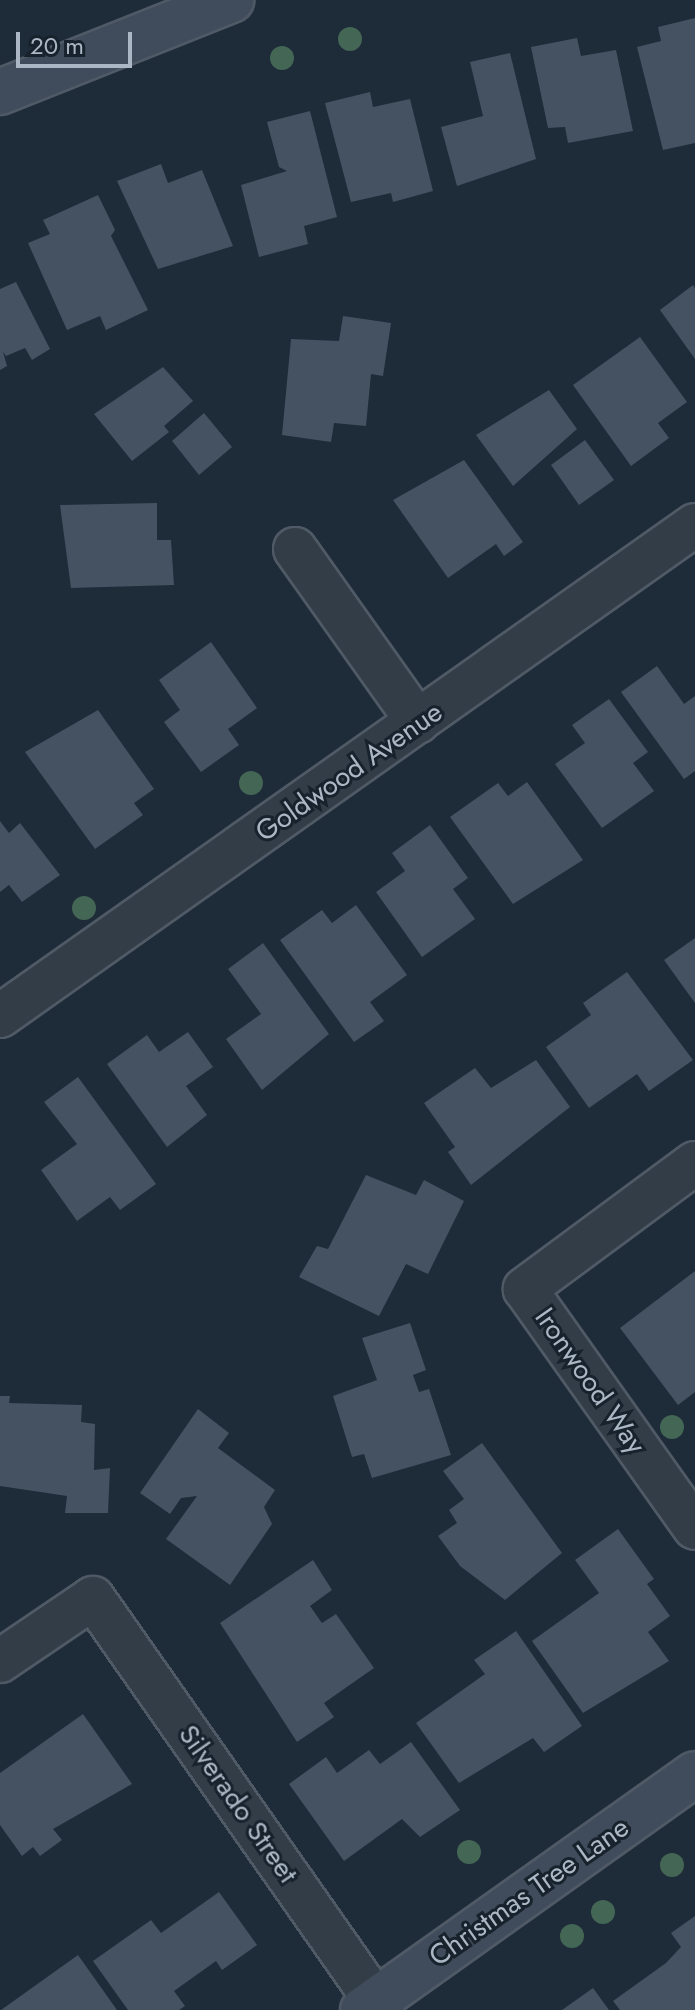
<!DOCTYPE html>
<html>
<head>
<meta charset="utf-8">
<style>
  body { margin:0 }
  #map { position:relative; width:695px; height:2010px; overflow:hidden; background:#1e2b38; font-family:Jost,sans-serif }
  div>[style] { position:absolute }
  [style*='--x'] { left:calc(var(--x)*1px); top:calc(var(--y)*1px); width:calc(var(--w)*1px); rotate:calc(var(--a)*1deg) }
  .building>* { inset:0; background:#445262 }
  .roads { filter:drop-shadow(2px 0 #505a66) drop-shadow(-2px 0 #505a66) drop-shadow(0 2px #505a66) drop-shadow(0 -2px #505a66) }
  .street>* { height:42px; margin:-21px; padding:0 21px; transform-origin:21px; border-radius:21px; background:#323d48 }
  .secondary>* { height:44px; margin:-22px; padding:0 22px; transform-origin:22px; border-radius:22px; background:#404c5b }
  .trees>* { width:24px; height:24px; margin:-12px; border-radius:50%; background:#446654 }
  span { translate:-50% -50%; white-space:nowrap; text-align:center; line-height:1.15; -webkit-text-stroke:6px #18222c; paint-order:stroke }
  .street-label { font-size:28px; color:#acb7c5 }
  .scale { position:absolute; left:16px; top:32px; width:116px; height:36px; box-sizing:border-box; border:4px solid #acb7c5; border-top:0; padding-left:10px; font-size:24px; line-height:28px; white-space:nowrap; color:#acb7c5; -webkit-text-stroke:6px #18222c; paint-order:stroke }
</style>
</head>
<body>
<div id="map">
  <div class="building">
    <i style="clip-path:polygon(695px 18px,695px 143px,663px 150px,637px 47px,661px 41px,658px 27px)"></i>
    <i style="clip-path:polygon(577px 38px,581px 56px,616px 50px,633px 131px,568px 143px,565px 127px,548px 128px,531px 47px)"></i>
    <i style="clip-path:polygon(510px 53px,536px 159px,457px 186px,441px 127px,483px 116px,470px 62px)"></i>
    <i style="clip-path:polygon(370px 92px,373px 107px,410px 99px,433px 191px,393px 202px,391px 193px,351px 202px,325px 103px)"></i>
    <i style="clip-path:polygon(310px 111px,337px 217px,304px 226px,308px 244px,259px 257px,241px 185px,287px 171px,279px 167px,267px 122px)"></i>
    <i style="clip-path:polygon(161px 164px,168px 183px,202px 170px,233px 246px,158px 269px,117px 181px)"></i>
    <i style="clip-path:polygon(98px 195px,115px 230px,111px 236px,148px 310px,106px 330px,100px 316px,67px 330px,28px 243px,50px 234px,43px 220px)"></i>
    <i style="clip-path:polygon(16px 282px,50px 349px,32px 360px,25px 348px,6px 356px,3px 352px,7px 366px,0 370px,0 289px)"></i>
    <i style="clip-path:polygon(693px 285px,695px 288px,695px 359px,660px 310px)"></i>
    <i style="clip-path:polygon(343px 316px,391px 323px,383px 376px,371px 374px,366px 426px,334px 423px,331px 442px,282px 435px,291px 339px,339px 341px)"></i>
    <i style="clip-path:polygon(640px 337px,687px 402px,658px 423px,669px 438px,631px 466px,573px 385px)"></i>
    <i style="clip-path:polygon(163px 367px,193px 401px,164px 426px,169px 432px,132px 461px,94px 414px)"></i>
    <i style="clip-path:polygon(549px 390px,577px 429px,513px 486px,476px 435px)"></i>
    <i style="clip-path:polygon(204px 413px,232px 447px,199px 475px,172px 441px)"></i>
    <i style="clip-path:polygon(585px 440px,614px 480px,579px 505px,551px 465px)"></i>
    <i style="clip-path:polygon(464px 460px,523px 542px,504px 556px,496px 544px,448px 578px,393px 500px)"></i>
    <i style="clip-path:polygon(157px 503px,157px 540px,171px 540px,174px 585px,71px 588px,60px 505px)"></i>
    <i style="clip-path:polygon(211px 642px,257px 708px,228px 729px,239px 745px,201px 772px,164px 722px,180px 710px,159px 680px)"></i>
    <i style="clip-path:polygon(657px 666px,684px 704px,695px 696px,695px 771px,684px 779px,621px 692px)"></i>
    <i style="clip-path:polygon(609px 699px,648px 752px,633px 763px,654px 791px,602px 828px,555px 764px,585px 743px,572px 725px)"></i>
    <i style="clip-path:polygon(98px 710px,154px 789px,134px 803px,143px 815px,95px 849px,25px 752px)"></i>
    <i style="clip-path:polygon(527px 782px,583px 860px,513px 904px,450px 817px,498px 783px,508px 796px)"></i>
    <i style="clip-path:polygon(0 821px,9px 833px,20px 823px,60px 875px,22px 902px,9px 885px,0 892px)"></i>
    <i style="clip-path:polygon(430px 825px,468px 878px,453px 889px,475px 919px,422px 957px,376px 892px,405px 871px,392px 853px)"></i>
    <i style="clip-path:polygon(356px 905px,407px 975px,370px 1002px,384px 1021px,354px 1042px,280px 940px,322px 910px,332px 923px)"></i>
    <i style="clip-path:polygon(695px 938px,695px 1003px,664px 960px)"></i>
    <i style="clip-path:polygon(263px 943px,329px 1034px,262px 1090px,226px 1039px,261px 1014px,228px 969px)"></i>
    <i style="clip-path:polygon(627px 972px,693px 1060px,649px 1091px,637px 1074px,589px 1108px,546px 1047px,591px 1015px,583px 1003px)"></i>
    <i style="clip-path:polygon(188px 1032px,213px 1067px,186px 1086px,207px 1115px,167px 1147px,107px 1064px,147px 1035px,159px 1052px)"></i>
    <i style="clip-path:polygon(536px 1060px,570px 1107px,471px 1185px,448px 1152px,455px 1147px,424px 1103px,475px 1068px,491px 1088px)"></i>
    <i style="clip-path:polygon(78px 1077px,156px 1184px,120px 1210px,110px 1197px,77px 1221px,41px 1170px,77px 1144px,44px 1102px)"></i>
    <i style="clip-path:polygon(366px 1175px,416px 1195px,424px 1180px,464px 1201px,428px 1274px,406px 1264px,379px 1316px,299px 1277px,317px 1246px,328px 1249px)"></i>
    <i style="clip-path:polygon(695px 1271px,695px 1392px,678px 1405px,620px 1328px)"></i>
    <i style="clip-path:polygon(410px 1323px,426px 1370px,413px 1375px,419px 1392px,429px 1389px,451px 1455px,372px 1478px,364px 1454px,352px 1457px,333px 1396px,377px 1380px,362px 1338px)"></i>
    <i style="clip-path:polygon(0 1396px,10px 1396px,9px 1403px,82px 1405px,81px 1422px,95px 1424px,94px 1470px,110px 1468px,108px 1513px,65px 1513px,67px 1496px,0 1486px)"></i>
    <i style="clip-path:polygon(198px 1409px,229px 1433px,218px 1448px,275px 1490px,264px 1507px,272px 1524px,230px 1585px,166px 1539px,197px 1496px,181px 1498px,170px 1514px,140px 1493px)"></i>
    <i style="clip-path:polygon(482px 1443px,562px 1553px,505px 1600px,460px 1566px,438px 1536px,457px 1523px,449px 1510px,464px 1499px,443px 1471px)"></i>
    <i style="clip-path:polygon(618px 1529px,654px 1579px,647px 1584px,670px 1616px,648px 1632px,669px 1661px,583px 1713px,532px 1641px,599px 1593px,575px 1560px)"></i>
    <i style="clip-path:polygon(313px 1560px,332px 1590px,310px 1606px,322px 1623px,336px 1614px,374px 1668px,324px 1703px,334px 1717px,297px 1742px,220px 1623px)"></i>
    <i style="clip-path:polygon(516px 1631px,582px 1726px,544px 1752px,533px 1738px,459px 1783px,416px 1723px,485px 1674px,474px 1660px)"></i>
    <i style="clip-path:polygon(83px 1714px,132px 1784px,53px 1829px,62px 1840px,40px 1856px,33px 1847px,22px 1856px,0 1825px,0 1773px)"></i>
    <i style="clip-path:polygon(411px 1742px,460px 1810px,420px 1837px,402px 1819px,344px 1861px,289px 1784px,326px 1757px,337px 1773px,369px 1750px,380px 1764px)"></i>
    <i style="clip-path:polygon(219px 1892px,257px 1945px,222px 1970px,216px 1961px,174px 1991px,185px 2006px,179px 2010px,128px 2010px,93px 1961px,151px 1920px,161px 1933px)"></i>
    <i style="clip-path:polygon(695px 1916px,695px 2010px,620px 2010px,613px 2001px,666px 1963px,681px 1947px,671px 1933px)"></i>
    <i style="clip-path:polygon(78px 1955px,117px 2010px,1px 2010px)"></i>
    <i style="clip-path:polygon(593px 1988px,609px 2010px,562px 2010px)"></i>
  </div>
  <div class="roads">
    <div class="street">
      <i style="--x:295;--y:549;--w:212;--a:54.6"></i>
      <i style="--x:0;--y:1016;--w:851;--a:-35.24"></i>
      <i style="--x:695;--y:1163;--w:212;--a:143.5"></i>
      <i style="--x:525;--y:1289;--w:293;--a:54.6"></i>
      <i style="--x:0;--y:1661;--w:112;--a:-34.1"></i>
      <i style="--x:93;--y:1598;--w:503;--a:54.95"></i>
    </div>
    <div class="secondary">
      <i style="--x:0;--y:92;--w:249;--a:-21.7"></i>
      <i style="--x:363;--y:2010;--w:407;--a:-35.4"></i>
    </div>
  </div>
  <div class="trees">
    <i style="left:350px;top:39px"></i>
    <i style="left:282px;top:58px"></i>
    <i style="left:251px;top:783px"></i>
    <i style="left:84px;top:908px"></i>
    <i style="left:672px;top:1427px"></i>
    <i style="left:469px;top:1852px"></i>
    <i style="left:672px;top:1865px"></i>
    <i style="left:603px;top:1912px"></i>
    <i style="left:572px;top:1936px"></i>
  </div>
  <div class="street-label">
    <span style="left:349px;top:772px;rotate:-35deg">Goldwood Avenue</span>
    <span style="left:590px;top:1381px;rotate:55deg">Ironwood Way</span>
    <span style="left:238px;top:1804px;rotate:55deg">Silverado Street</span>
    <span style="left:529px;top:1892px;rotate:-35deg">Christmas Tree Lane</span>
  </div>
  <div class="scale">20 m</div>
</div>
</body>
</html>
